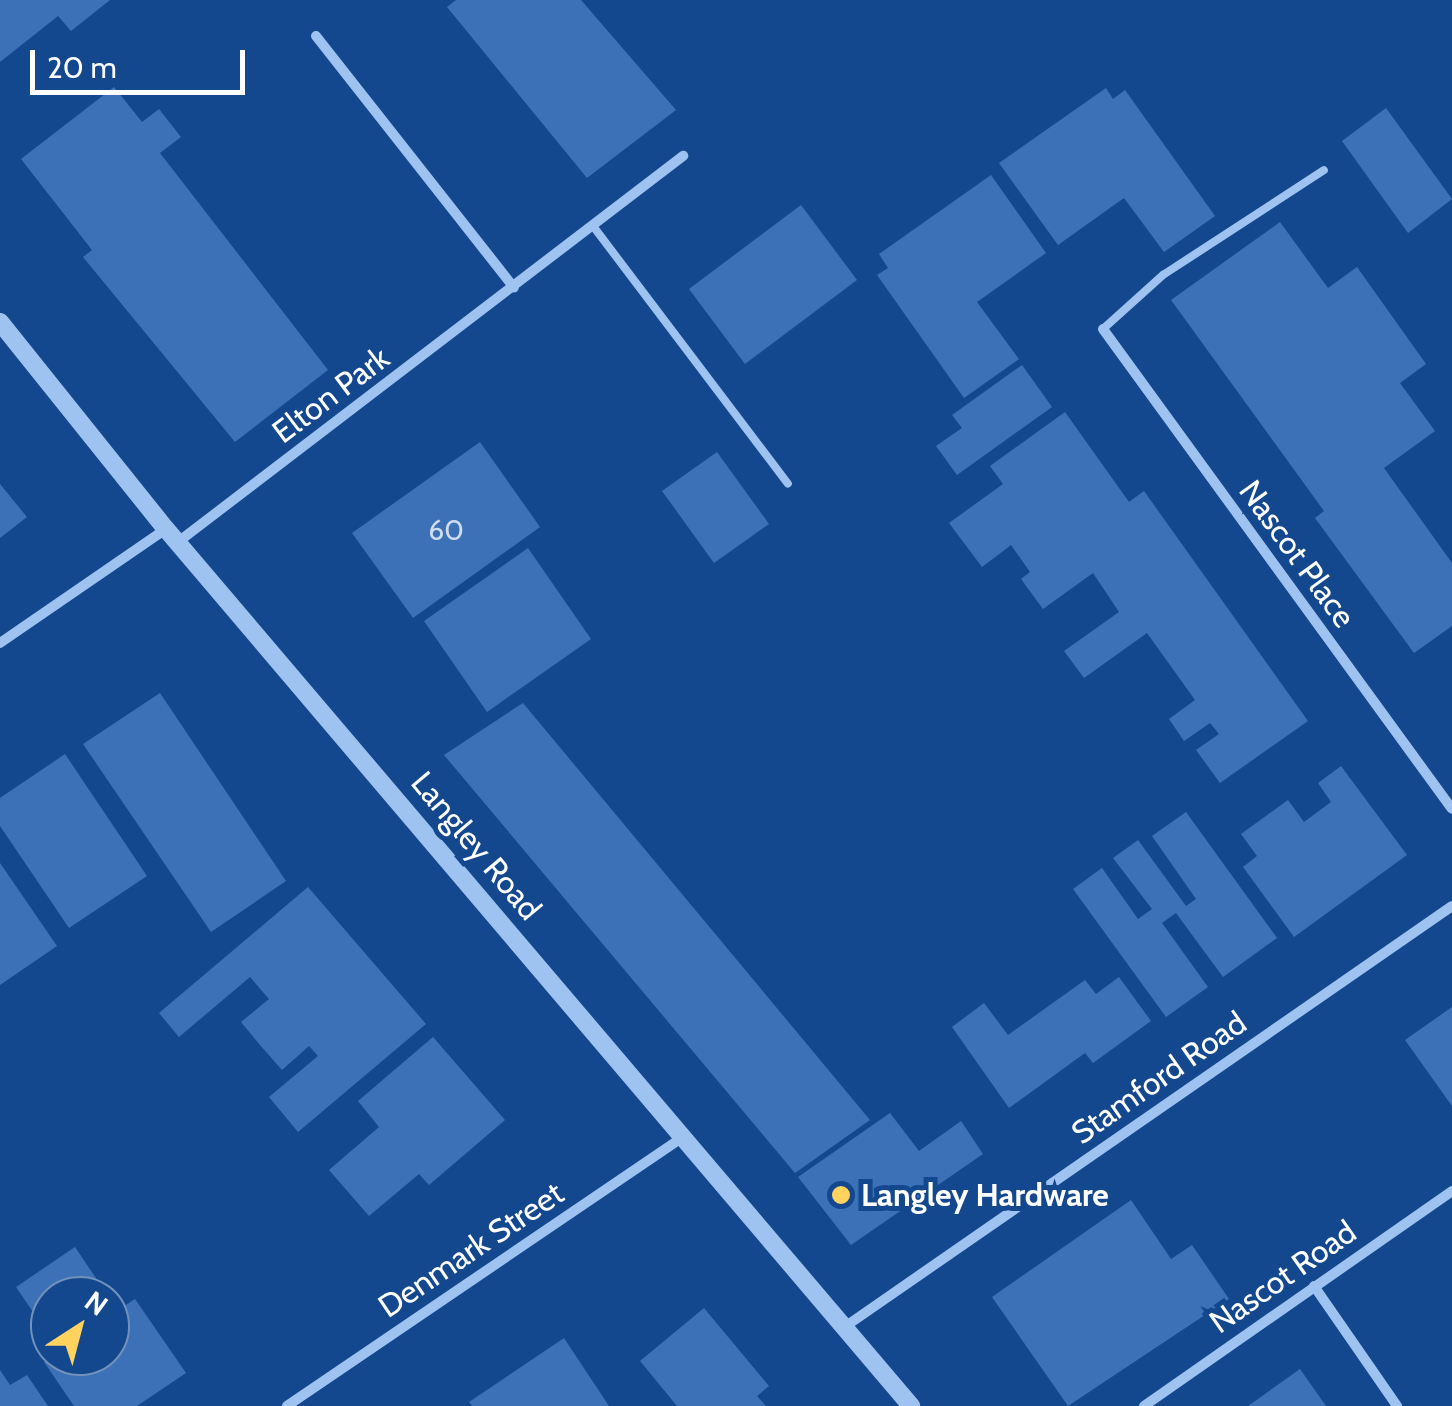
<!DOCTYPE html>
<html>
<head>
<meta charset="utf-8">
<style>
  body { margin:0 }
  #map { position:relative; width:1452px; height:1406px; overflow:hidden; background:#14488e; font-family:Cabin,sans-serif }
  div>[style] { position:absolute }
  [style*='--x'] { left:calc(var(--x)*1px); top:calc(var(--y)*1px); width:calc(var(--w)*1px); rotate:calc(var(--a)*1deg) }
  .building>* { inset:0; background:#3d71b7 }
  .service>* { height:8px; margin:-4px; padding:0 4px; transform-origin:4px; border-radius:4px; background:#9fc3f0 }
  .minor>* { height:10px; margin:-5px; padding:0 5px; transform-origin:5px; border-radius:5px; background:#9fc3f0 }
  .tertiary>* { height:18px; margin:-9px; padding:0 9px; transform-origin:9px; border-radius:9px; background:#9fc3f0 }
  .dots>* { width:28px; height:28px; translate:-50% -50%; box-sizing:border-box; border:5px solid #14488e; border-radius:50% }
  span { translate:-50% -50%; white-space:nowrap; text-align:center; line-height:1.15; -webkit-text-stroke:10px #14488e; paint-order:stroke }
  .number-label { font-size:28px; color:#cedced }
  .number-label span { -webkit-text-stroke-width:0 }
  .street-label { font-size:32px; color:#fff }
  .poi-label { font-size:32px; color:#fff; font-weight:700 }
  .left { translate:0 -50%; text-align:left }
  .north { position:absolute; left:30px; top:1276px; width:100px; height:100px; box-sizing:border-box; background:#14488e; border:2px solid #7291bb; border-radius:50%; rotate:36deg; font-size:28px; font-weight:700; line-height:40px; text-align:center; color:#fff }
  .north::after { content:''; display:block; margin:auto; width:35px; height:45px; background:#ffd35e; clip-path:polygon(50% 0,100% 100%,50% 72%,0 100%) }
  .scale { position:absolute; left:30px; top:50px; width:215px; height:45px; box-sizing:border-box; border:5px solid #fff; border-top:0; padding-left:12px; font-size:30px; line-height:35px; white-space:nowrap; color:#fff; -webkit-text-stroke:8px #14488e; paint-order:stroke }
</style>
</head>
<body>
<div id="map">
  <div class="building">
    <i style="clip-path:polygon(0 0,110px 0,71px 31px,58px 16px,0 62px)"></i>
    <i style="clip-path:polygon(456px 0,581px 0,676px 110px,587px 178px,447px 7px)"></i>
    <i style="clip-path:polygon(114px 87px,142px 122px,159px 109px,181px 137px,160px 153px,328px 370px,235px 442px,83px 257px,92px 250px,21px 159px)"></i>
    <i style="clip-path:polygon(1106px 88px,1113px 99px,1125px 90px,1215px 216px,1164px 252px,1124px 198px,1058px 245px,999px 163px)"></i>
    <i style="clip-path:polygon(1386px 108px,1452px 199px,1408px 233px,1342px 141px)"></i>
    <i style="clip-path:polygon(991px 175px,1046px 253px,977px 302px,1019px 359px,964px 398px,877px 275px,888px 268px,879px 254px)"></i>
    <i style="clip-path:polygon(801px 205px,857px 280px,745px 364px,689px 289px)"></i>
    <i style="clip-path:polygon(1280px 222px,1328px 288px,1357px 267px,1426px 364px,1400px 383px,1435px 431px,1384px 468px,1452px 563px,1452px 626px,1414px 653px,1315px 518px,1324px 511px,1171px 300px)"></i>
    <i style="clip-path:polygon(1022px 365px,1052px 407px,957px 475px,936px 446px,962px 428px,952px 415px)"></i>
    <i style="clip-path:polygon(1065px 412px,1129px 502px,1144px 491px,1308px 721px,1220px 783px,1196px 750px,1219px 734px,1210px 723px,1184px 741px,1169px 719px,1195px 700px,1147px 633px,1084px 678px,1064px 651px,1119px 612px,1093px 573px,1043px 609px,1021px 579px,1030px 572px,1011px 545px,982px 567px,949px 523px,1003px 484px,990px 466px)"></i>
    <i style="clip-path:polygon(480px 442px,540px 527px,413px 618px,352px 533px)"></i>
    <i style="clip-path:polygon(717px 452px,769px 524px,714px 563px,662px 491px)"></i>
    <i style="clip-path:polygon(0 484px,27px 517px,0 538px)"></i>
    <i style="clip-path:polygon(528px 548px,591px 639px,487px 712px,424px 621px)"></i>
    <i style="clip-path:polygon(160px 693px,286px 881px,211px 932px,83px 744px)"></i>
    <i style="clip-path:polygon(523px 703px,870px 1120px,795px 1173px,444px 755px)"></i>
    <i style="clip-path:polygon(65px 754px,147px 876px,69px 928px,0 826px,0 798px)"></i>
    <i style="clip-path:polygon(1341px 766px,1407px 855px,1294px 937px,1243px 867px,1257px 856px,1241px 834px,1288px 800px,1304px 822px,1331px 802px,1318px 783px)"></i>
    <i style="clip-path:polygon(1186px 812px,1277px 938px,1223px 977px,1176px 913px,1162px 923px,1208px 987px,1166px 1017px,1073px 889px,1102px 868px,1138px 919px,1152px 909px,1113px 858px,1138px 840px,1186px 906px,1196px 899px,1152px 836px)"></i>
    <i style="clip-path:polygon(0 863px,57px 946px,0 985px)"></i>
    <i style="clip-path:polygon(308px 887px,426px 1024px,298px 1132px,269px 1097px,318px 1056px,309px 1046px,282px 1070px,260px 1045px,241px 1022px,269px 999px,250px 977px,179px 1037px,159px 1013px)"></i>
    <i style="clip-path:polygon(1119px 977px,1151px 1021px,1093px 1063px,1085px 1053px,1009px 1108px,952px 1027px,984px 1003px,1008px 1035px,1085px 980px,1096px 994px)"></i>
    <i style="clip-path:polygon(1452px 1007px,1452px 1106px,1405px 1040px)"></i>
    <i style="clip-path:polygon(433px 1037px,505px 1120px,429px 1185px,419px 1174px,369px 1216px,329px 1170px,379px 1127px,358px 1101px)"></i>
    <i style="clip-path:polygon(890px 1113px,919px 1151px,961px 1121px,983px 1154px,851px 1245px,798px 1177px)"></i>
    <i style="clip-path:polygon(1131px 1200px,1171px 1259px,1192px 1245px,1229px 1299px,1068px 1406px,992px 1297px)"></i>
    <i style="clip-path:polygon(75px 1247px,108px 1296px,50px 1296px,50px 1337px,16px 1287px)"></i>
    <i style="clip-path:polygon(110px 1299px,118px 1310px,135px 1299px,186px 1373px,137px 1406px,74px 1406px,44px 1362px,53px 1356px,110px 1356px)"></i>
    <i style="clip-path:polygon(704px 1308px,769px 1386px,757px 1396px,766px 1406px,677px 1406px,640px 1361px)"></i>
    <i style="clip-path:polygon(564px 1338px,609px 1406px,472px 1406px,469px 1402px)"></i>
    <i style="clip-path:polygon(1300px 1369px,1326px 1406px,1248px 1406px)"></i>
    <i style="clip-path:polygon(0 1370px,10px 1385px,27px 1375px,48px 1406px,0 1406px)"></i>
  </div>
  <div class="service">
    <i style="--x:593;--y:226;--w:323;--a:52.9"></i>
    <i style="--x:1103;--y:329;--w:81;--a:-42"></i>
    <i style="--x:1163;--y:275;--w:192;--a:-33.1"></i>
  </div>
  <div class="minor">
    <i style="--x:316;--y:36;--w:320;--a:51.8"></i>
    <i style="--x:1103;--y:329;--w:593;--a:53.98"></i>
    <i style="--x:178;--y:542;--w:636;--a:-37.39"></i>
    <i style="--x:0;--y:643;--w:201;--a:-34.5"></i>
    <i style="--x:1314;--y:1286;--w:146;--a:55.3"></i>
    <i style="--x:846;--y:1326;--w:737;--a:-34.72"></i>
    <i style="--x:287;--y:1406;--w:479;--a:-34.2"></i>
    <i style="--x:1144;--y:1406;--w:376;--a:-34.9"></i>
  </div>
  <div class="tertiary">
    <i style="--x:0;--y:322;--w:265;--a:51.3"></i>
    <i style="--x:166;--y:529;--w:1151;--a:49.65"></i>
  </div>
  <div class="dots">
    <i style="left:841px;top:1195px;background:#ffd35e"></i>
  </div>
  <div class="number-label">
    <span style="left:446px;top:530px">60</span>
  </div>
  <div class="street-label">
    <span style="left:331px;top:395px;rotate:-37deg">Elton Park</span>
    <span style="left:1297px;top:554px;rotate:54deg">Nascot Place</span>
    <span style="left:476px;top:846px;rotate:50deg">Langley Road</span>
    <span style="left:1159px;top:1078px;rotate:-35deg">Stamford Road</span>
    <span style="left:471px;top:1250px;rotate:-34deg">Denmark Street</span>
    <span style="left:1283px;top:1277px;rotate:-35deg">Nascot Road</span>
  </div>
  <div class="poi-label">
    <span class="left" style="left:861px;top:1195px">Langley Hardware</span>
  </div>
  <div class="north">N</div>
  <div class="scale">20 m</div>
</div>
</body>
</html>
